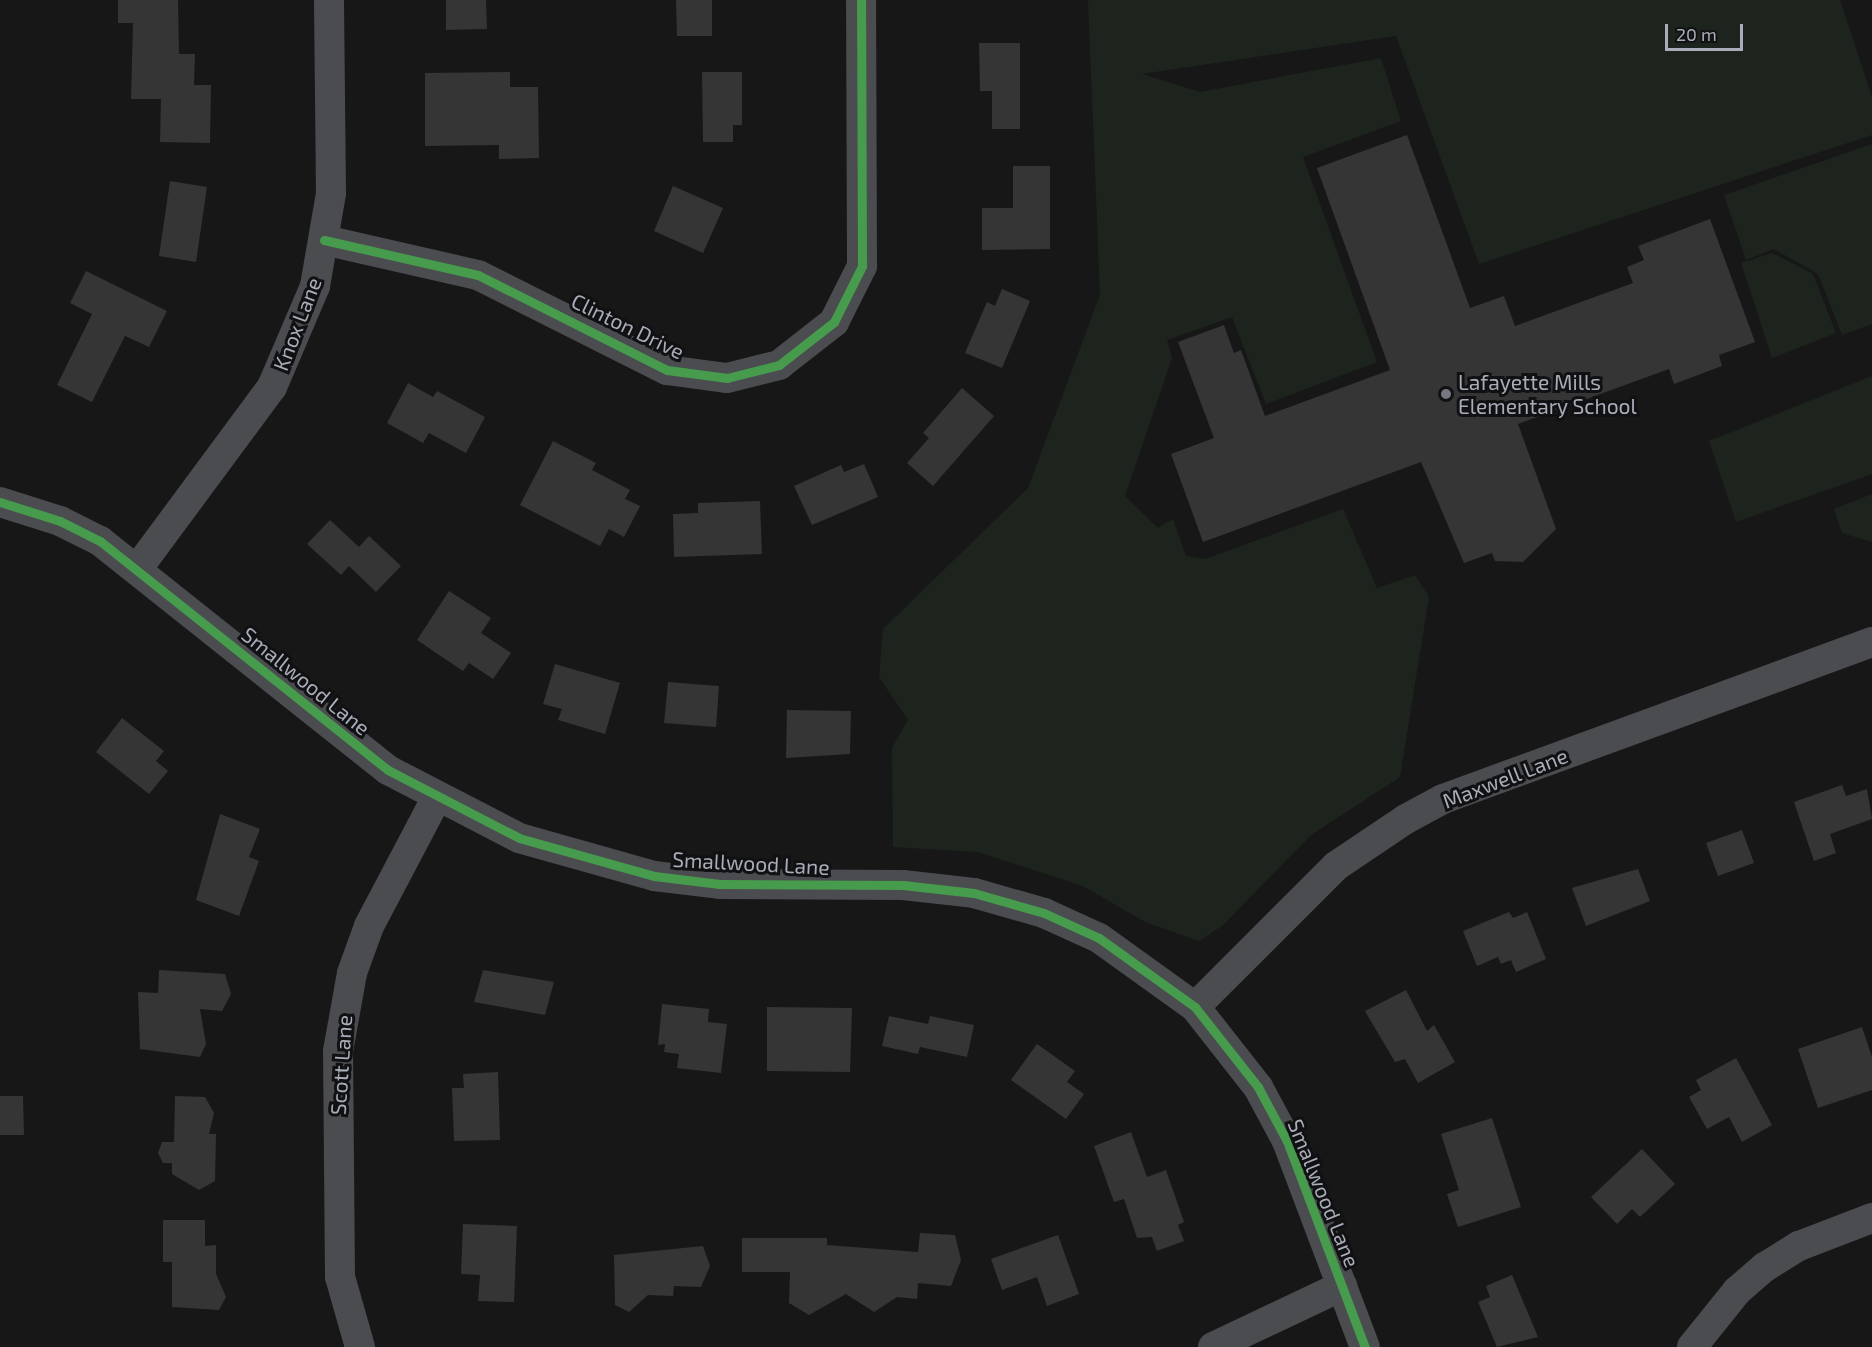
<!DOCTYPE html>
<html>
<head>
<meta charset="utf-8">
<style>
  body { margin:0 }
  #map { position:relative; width:1872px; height:1347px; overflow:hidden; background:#171717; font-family:"Exo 2",sans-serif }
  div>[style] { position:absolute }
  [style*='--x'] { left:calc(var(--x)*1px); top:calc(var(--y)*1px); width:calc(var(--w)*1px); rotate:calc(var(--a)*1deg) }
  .green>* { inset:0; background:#1d241e }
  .building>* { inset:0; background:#353536 }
  .minor>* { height:30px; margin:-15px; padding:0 15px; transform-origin:15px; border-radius:15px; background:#4b4c50 }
  .cycleway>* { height:9px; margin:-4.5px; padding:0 4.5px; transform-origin:4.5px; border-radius:4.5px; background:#469c4c }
  .dots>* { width:16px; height:16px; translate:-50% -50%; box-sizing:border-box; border:3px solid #111113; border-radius:50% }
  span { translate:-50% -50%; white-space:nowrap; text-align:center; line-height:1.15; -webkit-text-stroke:6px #111113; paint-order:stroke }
  .street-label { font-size:21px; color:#a8adb8 }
  .poi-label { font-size:21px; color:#a8adb8 }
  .left { translate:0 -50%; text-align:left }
  .scale { position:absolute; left:1665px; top:24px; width:78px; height:27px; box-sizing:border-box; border:3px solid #a8adb8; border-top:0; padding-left:8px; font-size:18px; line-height:21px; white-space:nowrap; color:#a8adb8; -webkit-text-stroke:4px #111113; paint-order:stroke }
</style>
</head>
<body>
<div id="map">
  <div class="green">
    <i style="clip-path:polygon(1088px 0,1840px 0,1872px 97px,1872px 135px,1479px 264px,1396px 36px,1142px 74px,1200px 92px,1381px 58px,1401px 121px,1303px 157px,1377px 362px,1266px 404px,1232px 317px,1167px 340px,1172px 358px,1125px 496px,1158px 528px,1173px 519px,1186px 556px,1205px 559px,1343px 509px,1377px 588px,1415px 575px,1429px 597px,1400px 777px,1311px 835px,1222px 926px,1199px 941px,1145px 922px,1083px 886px,978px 852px,893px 847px,892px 748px,908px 720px,879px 677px,883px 629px,1028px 488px,1100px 295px)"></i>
    <i style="clip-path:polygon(1872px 144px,1872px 324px,1842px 335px,1818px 274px,1774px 249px,1746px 260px,1724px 195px)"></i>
    <i style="clip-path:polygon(1772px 253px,1813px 274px,1836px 333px,1772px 358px,1741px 263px)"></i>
    <i style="clip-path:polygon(1872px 376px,1872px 474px,1736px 522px,1709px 441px)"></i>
    <i style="clip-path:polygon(1872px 494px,1872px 542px,1842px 533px,1834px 509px)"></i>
  </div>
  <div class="building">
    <i style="clip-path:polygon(118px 0,178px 0,179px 54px,195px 54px,194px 85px,211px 85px,210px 143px,160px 142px,161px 99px,131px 99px,133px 23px,118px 23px)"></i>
    <i style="clip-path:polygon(446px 0,486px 0,487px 29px,446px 30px)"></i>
    <i style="clip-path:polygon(676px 0,712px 0,712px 36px,677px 36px)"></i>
    <i style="clip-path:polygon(979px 43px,1020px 43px,1020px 129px,992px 129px,992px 91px,980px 91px)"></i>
    <i style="clip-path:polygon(510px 72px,510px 87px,538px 87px,539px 158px,499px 159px,499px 145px,425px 146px,425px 73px)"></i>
    <i style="clip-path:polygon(702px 72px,742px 72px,742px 125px,733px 125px,733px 142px,703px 142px)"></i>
    <i style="clip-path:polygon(1407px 135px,1470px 308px,1504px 296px,1515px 326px,1633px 283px,1627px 267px,1644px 260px,1638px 246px,1710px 219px,1755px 342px,1719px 355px,1722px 366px,1674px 384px,1669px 369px,1518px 424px,1556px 529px,1523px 562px,1495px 561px,1492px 553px,1464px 563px,1421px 462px,1203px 542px,1171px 454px,1214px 438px,1178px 342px,1224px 325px,1234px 353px,1241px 350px,1265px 416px,1390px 370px,1317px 168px)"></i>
    <i style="clip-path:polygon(1013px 166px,1050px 166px,1050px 249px,982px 250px,982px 208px,1013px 208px)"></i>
    <i style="clip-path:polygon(170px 181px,207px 187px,196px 262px,159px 256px)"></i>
    <i style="clip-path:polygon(673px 186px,723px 208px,703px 253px,654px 231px)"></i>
    <i style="clip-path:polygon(86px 271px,167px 311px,149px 347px,125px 336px,92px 402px,57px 385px,92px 314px,70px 303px)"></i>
    <i style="clip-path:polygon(1002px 289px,1030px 301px,1002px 368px,965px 353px,987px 302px,995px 306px)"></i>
    <i style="clip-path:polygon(408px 383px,433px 397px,437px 391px,485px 417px,466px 453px,429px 433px,423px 443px,387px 423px)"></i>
    <i style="clip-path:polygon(962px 388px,994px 416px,933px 486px,907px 463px,929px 438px,923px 433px)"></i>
    <i style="clip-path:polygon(553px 441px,596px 463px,592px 470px,630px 490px,625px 499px,640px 506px,624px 537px,609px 529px,600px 546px,520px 505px)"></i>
    <i style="clip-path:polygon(864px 464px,878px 497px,812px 525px,794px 486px,841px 465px,844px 472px)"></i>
    <i style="clip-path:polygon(760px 501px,762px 554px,674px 557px,673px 514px,698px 513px,698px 503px)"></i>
    <i style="clip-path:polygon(330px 520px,359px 547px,369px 536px,401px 566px,376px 592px,349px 566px,341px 575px,307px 544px)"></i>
    <i style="clip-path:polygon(449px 591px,491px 618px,481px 633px,511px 653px,493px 679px,469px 663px,463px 671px,417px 640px)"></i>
    <i style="clip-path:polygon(555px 664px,620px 683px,605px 734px,558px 720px,562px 709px,543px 704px)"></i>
    <i style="clip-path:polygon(668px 682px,719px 686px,716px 727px,664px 723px)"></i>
    <i style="clip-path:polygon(787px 710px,851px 711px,850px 754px,786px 758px)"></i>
    <i style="clip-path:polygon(122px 718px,164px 751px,156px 761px,168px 771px,149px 794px,96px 752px)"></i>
    <i style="clip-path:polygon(1842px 785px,1846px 796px,1867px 789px,1872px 819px,1830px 834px,1836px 853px,1814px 861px,1794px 802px)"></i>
    <i style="clip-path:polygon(220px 814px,260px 829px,249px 857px,259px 861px,239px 916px,196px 900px)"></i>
    <i style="clip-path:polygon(1742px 830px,1754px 863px,1718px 876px,1706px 843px)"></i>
    <i style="clip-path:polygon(1638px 869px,1650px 901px,1586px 926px,1572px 888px)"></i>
    <i style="clip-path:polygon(1509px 912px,1513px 918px,1527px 912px,1546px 959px,1516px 972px,1511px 960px,1501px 964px,1498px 957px,1477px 966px,1463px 931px)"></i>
    <i style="clip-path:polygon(159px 970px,225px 974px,231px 994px,222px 1011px,200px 1009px,206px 1044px,200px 1057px,140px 1049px,138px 992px,158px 993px)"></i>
    <i style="clip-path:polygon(483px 970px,554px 982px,545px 1015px,474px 1002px)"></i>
    <i style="clip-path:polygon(1406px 990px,1427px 1031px,1434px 1025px,1455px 1062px,1418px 1083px,1405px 1059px,1395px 1062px,1365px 1011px)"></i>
    <i style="clip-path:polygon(662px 1004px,709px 1009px,708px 1022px,727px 1024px,721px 1073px,677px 1068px,679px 1054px,664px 1052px,665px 1044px,658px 1045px)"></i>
    <i style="clip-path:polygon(767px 1007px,852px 1008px,850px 1072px,767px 1071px)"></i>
    <i style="clip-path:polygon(889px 1016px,928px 1024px,930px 1016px,974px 1025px,967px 1057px,920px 1047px,918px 1054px,882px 1046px)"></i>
    <i style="clip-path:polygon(1862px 1027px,1872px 1057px,1872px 1090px,1818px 1108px,1798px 1049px)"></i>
    <i style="clip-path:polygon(1037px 1044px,1075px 1071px,1067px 1082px,1084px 1094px,1066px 1119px,1011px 1080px)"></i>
    <i style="clip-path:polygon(1736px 1058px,1772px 1125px,1742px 1142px,1729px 1117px,1707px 1129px,1689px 1097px,1701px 1090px,1696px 1080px)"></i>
    <i style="clip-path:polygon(498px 1072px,500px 1140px,454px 1141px,452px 1088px,464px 1088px,463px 1074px)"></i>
    <i style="clip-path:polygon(0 1096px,23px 1096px,24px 1135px,0 1135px)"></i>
    <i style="clip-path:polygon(175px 1096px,205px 1097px,214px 1113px,209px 1134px,216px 1134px,215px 1181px,199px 1190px,172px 1174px,172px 1163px,163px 1163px,158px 1153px,162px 1142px,174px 1142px)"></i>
    <i style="clip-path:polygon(1492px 1118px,1521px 1207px,1458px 1227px,1447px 1194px,1459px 1190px,1441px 1134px)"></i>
    <i style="clip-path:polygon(1131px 1132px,1147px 1177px,1166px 1170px,1184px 1222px,1178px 1225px,1184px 1241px,1157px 1251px,1152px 1237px,1137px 1238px,1124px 1199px,1114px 1202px,1094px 1146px)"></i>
    <i style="clip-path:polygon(1642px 1149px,1675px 1184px,1640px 1217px,1632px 1209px,1617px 1224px,1591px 1197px)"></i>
    <i style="clip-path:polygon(163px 1220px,205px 1220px,205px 1246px,216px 1245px,216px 1274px,226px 1297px,219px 1310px,172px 1307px,172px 1262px,163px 1262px)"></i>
    <i style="clip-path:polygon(463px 1224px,517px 1226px,514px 1302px,478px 1301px,480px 1275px,461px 1274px)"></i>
    <i style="clip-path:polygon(920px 1233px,955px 1235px,961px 1260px,951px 1286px,918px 1283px,917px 1299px,897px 1297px,874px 1312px,846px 1294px,809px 1315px,789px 1303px,790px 1272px,742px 1272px,742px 1238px,827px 1238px,827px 1245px,918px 1252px)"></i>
    <i style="clip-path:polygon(1058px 1235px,1079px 1294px,1047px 1306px,1037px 1277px,1002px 1290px,991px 1259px)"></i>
    <i style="clip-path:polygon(703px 1246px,710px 1266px,701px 1287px,674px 1286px,673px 1296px,648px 1295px,629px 1312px,615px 1305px,614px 1255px)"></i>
    <i style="clip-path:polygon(1512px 1275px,1538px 1337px,1497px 1347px,1478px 1302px,1490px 1297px,1486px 1286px)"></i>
  </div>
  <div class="minor">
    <i style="--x:324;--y:240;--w:158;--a:12.8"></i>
    <i style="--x:478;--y:275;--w:212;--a:26.7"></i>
    <i style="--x:667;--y:370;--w:61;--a:7.6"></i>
    <i style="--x:727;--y:378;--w:54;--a:-14"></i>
    <i style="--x:779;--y:365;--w:70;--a:-38"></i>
    <i style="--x:834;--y:322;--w:63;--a:-63.4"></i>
    <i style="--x:862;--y:266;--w:266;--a:-90.2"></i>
    <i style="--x:0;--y:502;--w:63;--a:17.6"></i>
    <i style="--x:60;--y:521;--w:45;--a:26.6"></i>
    <i style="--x:100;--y:541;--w:368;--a:38.5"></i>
    <i style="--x:388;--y:770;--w:148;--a:27.4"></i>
    <i style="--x:519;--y:838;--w:140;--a:15.7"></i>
    <i style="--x:654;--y:876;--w:66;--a:6.9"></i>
    <i style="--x:720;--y:884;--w:183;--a:0.3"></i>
    <i style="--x:903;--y:885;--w:71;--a:6.4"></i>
    <i style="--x:974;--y:893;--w:73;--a:15.9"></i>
    <i style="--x:1044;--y:913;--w:60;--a:24.4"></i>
    <i style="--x:1099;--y:938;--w:118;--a:35.7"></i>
    <i style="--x:1195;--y:1007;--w:102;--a:51.8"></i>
    <i style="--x:1258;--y:1087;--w:61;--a:61.8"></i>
    <i style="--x:1287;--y:1141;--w:220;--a:69.3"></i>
    <i style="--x:138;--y:568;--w:225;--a:-53.5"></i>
    <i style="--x:272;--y:387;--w:110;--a:-66.9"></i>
    <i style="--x:315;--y:286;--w:94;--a:-80.2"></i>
    <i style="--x:331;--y:193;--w:193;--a:-90.6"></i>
    <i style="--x:1195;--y:1007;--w:199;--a:-45"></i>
    <i style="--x:1336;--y:866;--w:84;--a:-33.9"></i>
    <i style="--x:1406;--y:819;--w:42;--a:-28.4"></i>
    <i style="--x:1443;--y:799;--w:457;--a:-20.1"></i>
    <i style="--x:360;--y:1347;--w:73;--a:-105.9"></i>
    <i style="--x:340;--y:1277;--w:226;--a:-90.5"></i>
    <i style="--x:338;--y:1051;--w:79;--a:-79.8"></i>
    <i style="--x:352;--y:973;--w:50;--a:-70.1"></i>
    <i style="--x:369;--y:926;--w:144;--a:-62.2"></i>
    <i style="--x:1213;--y:1347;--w:143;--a:-25.3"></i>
    <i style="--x:1692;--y:1347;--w:72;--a:-51.2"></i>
    <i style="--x:1737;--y:1291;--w:37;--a:-41"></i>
    <i style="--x:1765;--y:1267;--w:40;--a:-32"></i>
    <i style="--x:1799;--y:1246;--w:78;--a:-21"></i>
  </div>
  <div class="cycleway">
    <i style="--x:324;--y:240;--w:158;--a:12.8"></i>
    <i style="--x:478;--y:275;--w:212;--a:26.7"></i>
    <i style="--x:667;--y:370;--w:61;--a:7.6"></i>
    <i style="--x:727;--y:378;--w:54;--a:-14"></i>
    <i style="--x:779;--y:365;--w:70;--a:-38"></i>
    <i style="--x:834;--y:322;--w:63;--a:-63.4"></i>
    <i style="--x:862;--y:266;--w:266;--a:-90.2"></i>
    <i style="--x:0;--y:502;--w:63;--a:17.6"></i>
    <i style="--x:60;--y:521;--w:45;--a:26.6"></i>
    <i style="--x:100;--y:541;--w:368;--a:38.5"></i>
    <i style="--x:388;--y:770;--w:148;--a:27.4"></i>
    <i style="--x:519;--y:838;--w:140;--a:15.7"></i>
    <i style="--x:654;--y:876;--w:66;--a:6.9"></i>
    <i style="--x:720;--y:884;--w:183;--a:0.3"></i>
    <i style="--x:903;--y:885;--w:71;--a:6.4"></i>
    <i style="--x:974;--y:893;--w:73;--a:15.9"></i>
    <i style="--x:1044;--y:913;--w:60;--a:24.4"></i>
    <i style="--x:1099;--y:938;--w:118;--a:35.7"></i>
    <i style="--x:1195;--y:1007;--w:102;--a:51.8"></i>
    <i style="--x:1258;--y:1087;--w:61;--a:61.8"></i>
    <i style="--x:1287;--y:1141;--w:220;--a:69.3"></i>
  </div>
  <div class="dots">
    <i style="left:1446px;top:394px;background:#757880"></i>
  </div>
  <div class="street-label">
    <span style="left:297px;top:324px;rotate:-69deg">Knox Lane</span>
    <span style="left:628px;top:326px;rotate:26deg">Clinton Drive</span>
    <span style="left:306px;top:681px;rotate:39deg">Smallwood Lane</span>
    <span style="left:1505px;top:778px;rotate:-21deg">Maxwell Lane</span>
    <span style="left:751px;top:863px;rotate:3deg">Smallwood Lane</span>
    <span style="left:341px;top:1065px;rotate:-86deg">Scott Lane</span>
    <span style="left:1324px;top:1193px;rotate:68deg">Smallwood Lane</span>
  </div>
  <div class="poi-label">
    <span class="left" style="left:1458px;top:394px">Lafayette Mills<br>Elementary School</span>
  </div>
  <div class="scale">20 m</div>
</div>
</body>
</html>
